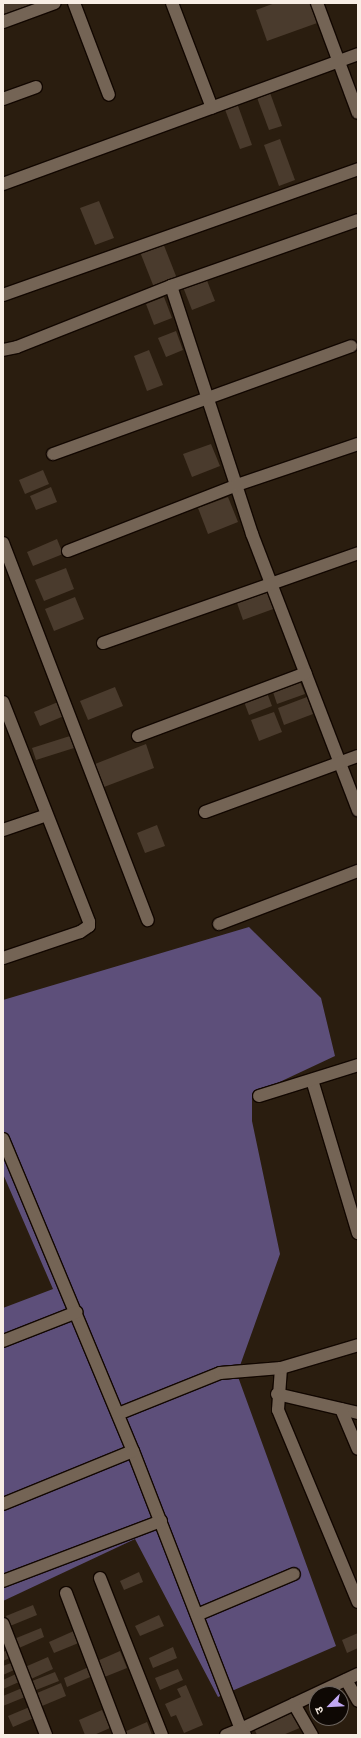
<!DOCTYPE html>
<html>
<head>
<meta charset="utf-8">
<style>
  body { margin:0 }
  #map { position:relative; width:361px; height:1738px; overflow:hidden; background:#2a1d0f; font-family:"Golos Text","Noto Sans Devanagari",sans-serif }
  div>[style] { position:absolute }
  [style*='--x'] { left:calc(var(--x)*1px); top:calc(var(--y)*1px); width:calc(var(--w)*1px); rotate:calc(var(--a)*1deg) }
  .water>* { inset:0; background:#5d4f7a }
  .building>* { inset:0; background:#4a3b2d }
  .roads { filter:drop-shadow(1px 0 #120700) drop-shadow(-1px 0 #120700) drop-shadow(0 1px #120700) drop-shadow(0 -1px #120700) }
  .minor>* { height:12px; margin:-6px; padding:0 6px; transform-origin:6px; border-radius:6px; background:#746455 }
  span { translate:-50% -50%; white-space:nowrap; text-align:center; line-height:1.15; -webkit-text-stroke:3px #0e0804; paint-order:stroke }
  .frame { position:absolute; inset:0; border:4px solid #f8eee5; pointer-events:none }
  .north { position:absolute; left:309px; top:1686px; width:40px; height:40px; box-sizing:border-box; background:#0e0804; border:1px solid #6c645e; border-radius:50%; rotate:246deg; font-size:11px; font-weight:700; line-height:16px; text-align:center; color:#f8eee5 }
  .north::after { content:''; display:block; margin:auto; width:14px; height:18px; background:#c1a8f3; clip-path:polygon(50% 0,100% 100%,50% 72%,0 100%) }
</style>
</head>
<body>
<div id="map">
  <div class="water">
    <i style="clip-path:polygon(249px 927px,321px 998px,335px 1056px,252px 1095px,252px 1121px,280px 1254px,237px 1374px,336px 1646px,218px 1697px,135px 1539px,3px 1601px,3px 1308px,53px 1289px,3px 1174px,3px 1000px)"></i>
  </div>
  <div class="building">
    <i style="clip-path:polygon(3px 3px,31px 3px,32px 7px,3px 18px)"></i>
    <i style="clip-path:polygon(275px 3px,313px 3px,320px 22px,267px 41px,256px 10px)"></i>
    <i style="clip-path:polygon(269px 90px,282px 126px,269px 130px,256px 95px)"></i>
    <i style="clip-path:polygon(237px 103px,252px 145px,240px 149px,224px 107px)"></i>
    <i style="clip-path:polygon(280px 139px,295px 180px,279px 186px,264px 145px)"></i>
    <i style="clip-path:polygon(99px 201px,114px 238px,95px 245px,80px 208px)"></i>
    <i style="clip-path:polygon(163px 243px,178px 281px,155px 290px,140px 252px)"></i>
    <i style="clip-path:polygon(206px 278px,215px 301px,192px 310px,183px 287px)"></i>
    <i style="clip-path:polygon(164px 297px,172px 318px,154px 325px,146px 304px)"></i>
    <i style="clip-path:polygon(176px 331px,183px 350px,166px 357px,158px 338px)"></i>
    <i style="clip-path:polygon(149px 350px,163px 385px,147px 391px,134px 356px)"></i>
    <i style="clip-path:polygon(211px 444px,220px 466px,192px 477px,183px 454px)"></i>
    <i style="clip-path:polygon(43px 470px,49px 484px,25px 494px,19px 480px)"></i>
    <i style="clip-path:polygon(51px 487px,57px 502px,36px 510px,30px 496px)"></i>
    <i style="clip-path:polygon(228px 497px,238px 522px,208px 534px,198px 508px)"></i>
    <i style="clip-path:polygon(57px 539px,63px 554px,33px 566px,27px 552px)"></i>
    <i style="clip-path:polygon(66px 568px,74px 589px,44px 601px,35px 580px)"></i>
    <i style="clip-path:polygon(269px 591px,276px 608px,243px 620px,237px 603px)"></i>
    <i style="clip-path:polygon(75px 597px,84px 619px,54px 631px,45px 609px)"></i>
    <i style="clip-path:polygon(299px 679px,305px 694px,277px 704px,272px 689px)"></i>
    <i style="clip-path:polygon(115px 687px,123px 706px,88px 720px,80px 701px)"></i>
    <i style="clip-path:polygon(266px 690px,272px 706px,249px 715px,243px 699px)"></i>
    <i style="clip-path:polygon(307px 697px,313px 714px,284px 725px,278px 708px)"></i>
    <i style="clip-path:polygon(58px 702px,64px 716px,40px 726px,34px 712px)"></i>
    <i style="clip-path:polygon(274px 712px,282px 732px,259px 741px,251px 720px)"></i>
    <i style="clip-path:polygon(70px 736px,74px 748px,36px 760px,32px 748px)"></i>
    <i style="clip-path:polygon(146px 744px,154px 768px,104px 787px,95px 764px)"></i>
    <i style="clip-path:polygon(157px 825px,165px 846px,145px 853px,137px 833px)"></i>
    <i style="clip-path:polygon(139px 1572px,143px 1582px,124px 1590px,120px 1581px)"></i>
    <i style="clip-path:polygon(33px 1605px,37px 1615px,10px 1626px,6px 1616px)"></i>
    <i style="clip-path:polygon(159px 1615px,164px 1626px,140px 1636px,135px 1626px)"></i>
    <i style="clip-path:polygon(41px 1628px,44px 1637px,19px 1648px,14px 1639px)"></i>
    <i style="clip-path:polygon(76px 1630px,81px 1642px,54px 1653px,49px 1642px)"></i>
    <i style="clip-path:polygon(358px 1633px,358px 1648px,347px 1653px,342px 1640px)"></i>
    <i style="clip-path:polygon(173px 1647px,177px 1658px,153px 1668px,149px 1658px)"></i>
    <i style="clip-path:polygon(8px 1650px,12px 1657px,3px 1661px,3px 1652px)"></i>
    <i style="clip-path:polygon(120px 1651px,127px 1668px,102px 1678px,95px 1662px)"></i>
    <i style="clip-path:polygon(48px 1657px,53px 1669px,31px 1679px,25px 1667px)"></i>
    <i style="clip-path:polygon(11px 1663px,14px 1670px,3px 1675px,3px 1666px)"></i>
    <i style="clip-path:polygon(91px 1666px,95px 1675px,67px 1687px,64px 1678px)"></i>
    <i style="clip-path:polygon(178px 1669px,183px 1680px,160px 1690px,155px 1678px)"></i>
    <i style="clip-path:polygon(55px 1672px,59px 1681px,36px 1690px,32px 1681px)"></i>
    <i style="clip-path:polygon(16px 1674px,19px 1682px,3px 1689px,3px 1680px)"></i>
    <i style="clip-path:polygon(61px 1683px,66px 1696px,42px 1706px,37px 1693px)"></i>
    <i style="clip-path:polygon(186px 1685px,203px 1725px,184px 1733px,176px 1715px,171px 1717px,165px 1704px,181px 1697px,177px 1689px)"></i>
    <i style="clip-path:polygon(22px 1688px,25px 1697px,3px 1706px,3px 1696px)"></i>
    <i style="clip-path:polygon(32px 1706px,36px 1717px,13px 1727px,8px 1716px)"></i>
    <i style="clip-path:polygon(102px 1710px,110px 1728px,94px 1735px,85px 1735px,79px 1720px)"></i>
    <i style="clip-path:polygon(295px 1711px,302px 1727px,283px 1735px,257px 1735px,254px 1728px)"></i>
    <i style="clip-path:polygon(147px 1722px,152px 1735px,123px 1735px,122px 1733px)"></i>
  </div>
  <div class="roads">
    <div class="minor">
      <i style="--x:74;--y:3;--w:98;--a:69.2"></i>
      <i style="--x:172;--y:3;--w:112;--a:69.1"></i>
      <i style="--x:317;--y:3;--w:117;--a:69.6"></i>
      <i style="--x:3;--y:22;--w:55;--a:-20.1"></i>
      <i style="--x:3;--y:99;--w:35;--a:-20"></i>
      <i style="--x:3;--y:184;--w:378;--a:-20.1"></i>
      <i style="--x:171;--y:286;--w:198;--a:-19.4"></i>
      <i style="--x:3;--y:295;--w:377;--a:-19.5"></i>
      <i style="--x:3;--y:350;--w:14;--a:-12"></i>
      <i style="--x:17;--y:347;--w:166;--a:-21.6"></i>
      <i style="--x:171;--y:286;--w:261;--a:71.9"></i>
      <i style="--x:252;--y:534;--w:296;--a:69"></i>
      <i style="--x:53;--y:454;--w:317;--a:-19.9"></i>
      <i style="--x:3;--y:543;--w:404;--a:69"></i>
      <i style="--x:68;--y:551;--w:181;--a:-21.3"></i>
      <i style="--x:237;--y:485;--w:128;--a:-18.7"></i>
      <i style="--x:103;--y:643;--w:270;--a:-19.4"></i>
      <i style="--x:3;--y:702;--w:236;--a:68.6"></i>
      <i style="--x:89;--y:922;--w:4;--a:90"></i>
      <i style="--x:89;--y:926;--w:11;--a:146"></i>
      <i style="--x:80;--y:932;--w:81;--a:161.3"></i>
      <i style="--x:138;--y:736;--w:179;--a:-20.6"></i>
      <i style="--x:205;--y:812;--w:163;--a:-20.1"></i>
      <i style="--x:3;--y:830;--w:46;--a:-18.8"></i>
      <i style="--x:219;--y:924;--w:149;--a:-20.9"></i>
      <i style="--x:312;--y:1080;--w:160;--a:73.3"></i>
      <i style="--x:259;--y:1096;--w:104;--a:-17.4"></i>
      <i style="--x:3;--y:1139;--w:338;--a:67.4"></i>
      <i style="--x:133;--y:1451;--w:298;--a:68.8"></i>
      <i style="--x:241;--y:1729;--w:129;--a:-25.2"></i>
      <i style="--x:3;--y:1341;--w:79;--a:-21.4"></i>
      <i style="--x:281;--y:1368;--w:42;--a:94.1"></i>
      <i style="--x:278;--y:1410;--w:208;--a:67.4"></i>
      <i style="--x:277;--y:1394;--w:83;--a:13.2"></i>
      <i style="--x:341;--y:1409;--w:43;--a:67"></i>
      <i style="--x:118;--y:1414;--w:110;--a:-21.9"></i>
      <i style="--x:220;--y:1373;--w:61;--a:-4.7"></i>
      <i style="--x:281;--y:1368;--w:80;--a:-16.6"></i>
      <i style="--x:3;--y:1504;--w:140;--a:-22.2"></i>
      <i style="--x:100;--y:1578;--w:169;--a:68.5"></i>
      <i style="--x:3;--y:1581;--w:169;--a:-20.8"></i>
      <i style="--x:66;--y:1593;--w:152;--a:69.2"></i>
      <i style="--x:197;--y:1615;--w:105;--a:-22.9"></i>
      <i style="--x:3;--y:1624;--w:119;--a:68.8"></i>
      <i style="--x:346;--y:1680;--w:24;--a:60"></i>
      <i style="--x:294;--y:1704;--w:36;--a:60"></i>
      <i style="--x:226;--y:1735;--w:16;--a:-22"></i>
      <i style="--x:241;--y:1729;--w:7;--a:56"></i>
    </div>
  </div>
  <div class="frame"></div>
  <div class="north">उ</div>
</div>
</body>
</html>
